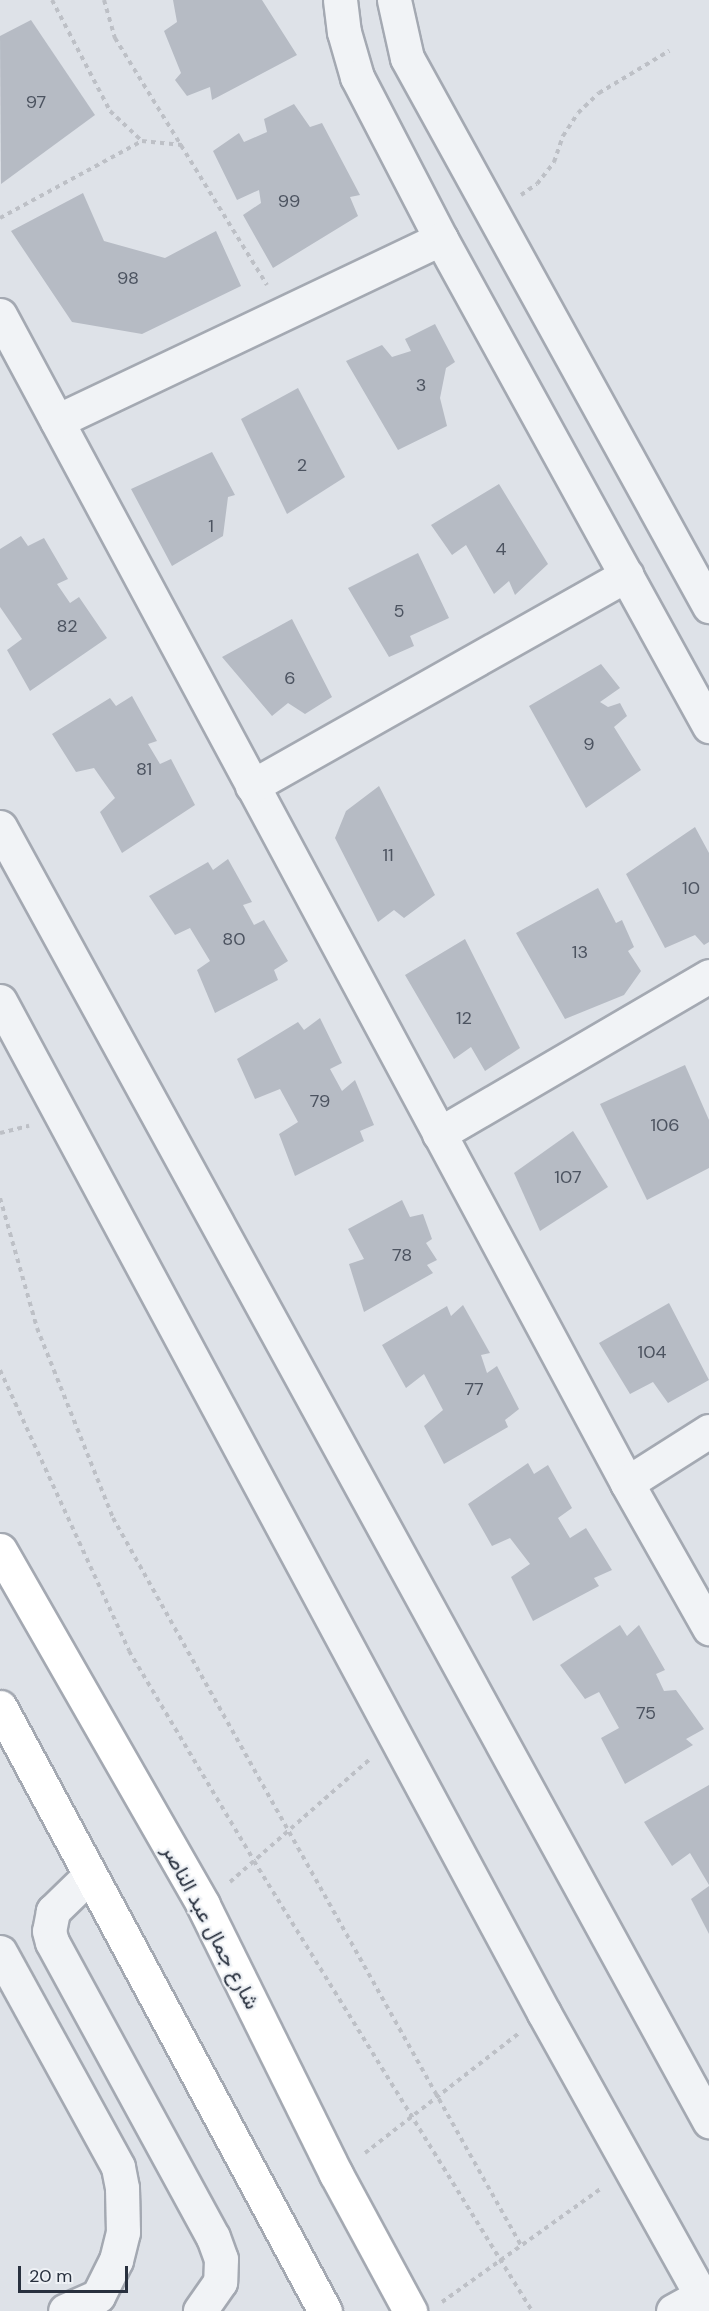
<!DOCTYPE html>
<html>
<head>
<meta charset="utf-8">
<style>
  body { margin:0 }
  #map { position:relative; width:709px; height:2311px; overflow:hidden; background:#dee2e8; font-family:"DM Sans",Vazirmatn,sans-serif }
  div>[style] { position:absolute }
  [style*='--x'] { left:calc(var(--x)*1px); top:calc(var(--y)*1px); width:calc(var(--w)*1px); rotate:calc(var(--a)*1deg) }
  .building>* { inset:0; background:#b6bbc4 }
  .path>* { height:4px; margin-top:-2px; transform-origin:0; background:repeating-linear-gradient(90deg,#bdc0c6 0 4.5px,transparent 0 9px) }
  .roads { filter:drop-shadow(2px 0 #a4a9b2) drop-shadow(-2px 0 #a4a9b2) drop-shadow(0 2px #a4a9b2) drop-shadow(0 -2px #a4a9b2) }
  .minor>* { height:33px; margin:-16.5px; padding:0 16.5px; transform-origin:16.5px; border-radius:16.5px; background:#f1f3f6 }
  .major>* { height:33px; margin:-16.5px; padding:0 16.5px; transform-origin:16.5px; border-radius:16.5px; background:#fff }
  span { translate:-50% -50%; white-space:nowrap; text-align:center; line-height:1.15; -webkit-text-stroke:4.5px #eef1f5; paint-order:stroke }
  .number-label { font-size:18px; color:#4c5360 }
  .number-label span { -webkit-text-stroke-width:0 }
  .street-label { font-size:21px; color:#28303e }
  .scale { position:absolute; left:18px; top:2266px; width:110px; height:27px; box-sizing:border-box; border:3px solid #28303e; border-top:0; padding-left:8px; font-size:18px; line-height:21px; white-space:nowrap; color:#28303e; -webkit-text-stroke:4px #eef1f5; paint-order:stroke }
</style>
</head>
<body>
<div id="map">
  <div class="building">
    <i style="clip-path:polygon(173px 0,262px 0,297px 55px,212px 100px,210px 87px,187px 96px,175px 80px,181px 73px,164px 31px,177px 22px)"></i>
    <i style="clip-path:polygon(31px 20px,95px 115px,1px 184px,0 36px)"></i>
    <i style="clip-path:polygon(294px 104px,310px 127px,322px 123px,360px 195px,350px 197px,358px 216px,273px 268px,243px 215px,261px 203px,259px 190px,237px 200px,213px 151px,239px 133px,244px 142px,267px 132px,264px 119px)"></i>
    <i style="clip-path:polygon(83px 193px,104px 241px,165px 258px,216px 231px,241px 286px,142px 334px,72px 322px,11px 231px)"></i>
    <i style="clip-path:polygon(435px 324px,455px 362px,446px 368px,440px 398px,447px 426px,398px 450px,346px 361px,382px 345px,392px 357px,411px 351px,405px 339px)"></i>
    <i style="clip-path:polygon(298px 388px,345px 477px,287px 514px,241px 419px)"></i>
    <i style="clip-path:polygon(212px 452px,235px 495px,228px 497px,223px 536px,172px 566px,131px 489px)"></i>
    <i style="clip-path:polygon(499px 484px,548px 564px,515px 595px,509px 581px,494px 594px,466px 545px,452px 555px,431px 525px)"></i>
    <i style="clip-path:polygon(21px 536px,28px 546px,44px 538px,68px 579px,57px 584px,70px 603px,79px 597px,107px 638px,30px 691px,7px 650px,22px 639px,0 607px,0 549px)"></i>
    <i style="clip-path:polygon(418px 553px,449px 618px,410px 636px,414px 646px,389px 657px,348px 588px)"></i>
    <i style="clip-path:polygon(292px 619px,332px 697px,305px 714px,288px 703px,272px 716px,222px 657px)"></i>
    <i style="clip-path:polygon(601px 664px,620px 688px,600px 702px,608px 707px,620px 703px,627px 716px,614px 727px,641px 770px,586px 808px,529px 706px)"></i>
    <i style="clip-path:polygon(132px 696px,157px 741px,148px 744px,160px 764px,171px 759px,195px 805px,122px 853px,100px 812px,115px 798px,94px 768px,76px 772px,52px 734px,110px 698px,116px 706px)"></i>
    <i style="clip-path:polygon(379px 786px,435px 895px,404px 918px,394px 910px,378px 922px,335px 838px,346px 811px)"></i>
    <i style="clip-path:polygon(695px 827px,709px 853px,709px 942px,704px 945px,695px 935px,665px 948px,626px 874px)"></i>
    <i style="clip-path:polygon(228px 859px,252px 902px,243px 905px,254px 925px,264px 920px,288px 961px,274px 970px,278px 980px,215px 1013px,197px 970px,210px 961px,190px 928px,175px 935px,149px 896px,208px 862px,213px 870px)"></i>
    <i style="clip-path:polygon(598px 888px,616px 923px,622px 920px,634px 947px,628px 951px,641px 971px,624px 995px,565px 1019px,516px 933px)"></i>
    <i style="clip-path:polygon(465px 939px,520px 1048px,485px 1071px,471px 1047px,454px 1059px,405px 975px)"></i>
    <i style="clip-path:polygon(320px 1018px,342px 1063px,330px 1069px,342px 1091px,355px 1080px,374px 1125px,360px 1131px,364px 1141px,295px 1176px,279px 1134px,298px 1122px,280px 1089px,255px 1099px,237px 1059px,298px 1022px,304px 1030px)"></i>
    <i style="clip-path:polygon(685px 1065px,709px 1120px,709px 1168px,647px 1200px,600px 1104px)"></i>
    <i style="clip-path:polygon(573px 1131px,608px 1187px,540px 1231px,514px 1173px)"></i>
    <i style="clip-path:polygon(402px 1200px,410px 1217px,423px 1214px,432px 1239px,426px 1243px,437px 1260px,427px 1265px,433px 1273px,364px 1312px,349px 1264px,364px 1259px,348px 1229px)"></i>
    <i style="clip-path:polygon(669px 1303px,709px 1380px,668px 1403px,653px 1382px,630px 1394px,599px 1343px)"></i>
    <i style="clip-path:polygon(463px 1305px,490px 1353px,481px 1355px,487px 1373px,497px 1366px,519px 1409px,505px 1420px,508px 1427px,444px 1464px,424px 1426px,443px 1410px,424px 1374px,406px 1388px,382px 1345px,447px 1306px,451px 1316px)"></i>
    <i style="clip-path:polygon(528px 1463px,534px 1474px,548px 1465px,572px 1508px,558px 1518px,570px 1538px,586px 1528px,612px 1570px,594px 1578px,599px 1586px,533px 1621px,511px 1577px,530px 1564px,510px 1538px,492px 1546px,468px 1504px)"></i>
    <i style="clip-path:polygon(620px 1625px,627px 1636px,639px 1625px,665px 1670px,656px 1674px,664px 1691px,676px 1690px,704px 1729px,686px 1739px,693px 1745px,625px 1784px,601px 1738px,619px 1728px,599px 1692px,585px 1699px,560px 1665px)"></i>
    <i style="clip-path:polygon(709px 1785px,709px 1885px,690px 1853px,672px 1866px,644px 1822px)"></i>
    <i style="clip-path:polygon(709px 1886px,709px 1934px,691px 1899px)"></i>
  </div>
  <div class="path">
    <i style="--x:52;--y:0;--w:125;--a:62.4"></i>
    <i style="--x:110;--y:111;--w:44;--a:43.2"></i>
    <i style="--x:142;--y:141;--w:40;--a:5.7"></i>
    <i style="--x:104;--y:0;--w:40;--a:74"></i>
    <i style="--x:115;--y:38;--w:290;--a:58.4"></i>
    <i style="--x:521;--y:195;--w:19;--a:-35"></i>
    <i style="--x:537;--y:184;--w:28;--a:-52"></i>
    <i style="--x:554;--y:162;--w:28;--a:-71"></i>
    <i style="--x:563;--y:136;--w:27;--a:-57"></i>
    <i style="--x:578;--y:113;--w:29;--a:-44"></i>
    <i style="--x:599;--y:93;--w:82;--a:-31"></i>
    <i style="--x:0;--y:218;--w:162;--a:-28.5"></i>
    <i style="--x:0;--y:1133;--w:30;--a:-14"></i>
    <i style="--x:0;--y:1198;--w:135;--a:74.1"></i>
    <i style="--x:37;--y:1328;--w:205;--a:68.2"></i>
    <i style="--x:113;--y:1518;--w:836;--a:60.71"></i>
    <i style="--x:0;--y:1370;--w:309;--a:65.3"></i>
    <i style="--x:129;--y:1651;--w:244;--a:59.2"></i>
    <i style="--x:254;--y:1861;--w:529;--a:58.29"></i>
    <i style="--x:230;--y:1882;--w:185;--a:-41.3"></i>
    <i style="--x:365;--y:2153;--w:194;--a:-37.9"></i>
    <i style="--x:442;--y:2302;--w:196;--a:-35.5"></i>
  </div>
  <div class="roads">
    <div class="minor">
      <i style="--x:340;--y:0;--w:32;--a:83"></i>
      <i style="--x:344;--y:32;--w:47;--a:73.9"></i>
      <i style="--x:357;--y:77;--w:182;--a:62.6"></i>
      <i style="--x:441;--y:239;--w:556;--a:61.18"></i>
      <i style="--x:394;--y:0;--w:59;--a:77.4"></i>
      <i style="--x:407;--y:58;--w:626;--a:61.14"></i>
      <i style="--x:0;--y:315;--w:1326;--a:61.77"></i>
      <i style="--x:627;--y:1483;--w:167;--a:60.5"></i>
      <i style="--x:57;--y:421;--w:425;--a:-25.4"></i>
      <i style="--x:252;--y:786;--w:430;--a:-29.4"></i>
      <i style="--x:0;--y:827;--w:1476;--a:61.28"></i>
      <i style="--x:0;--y:1001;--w:1149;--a:61.74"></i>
      <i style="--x:544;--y:2013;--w:339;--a:60.9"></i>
      <i style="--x:439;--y:1134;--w:313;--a:-30.3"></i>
      <i style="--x:627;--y:1483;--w:97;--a:-32.4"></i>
      <i style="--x:90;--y:1875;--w:52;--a:135.8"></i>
      <i style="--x:53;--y:1911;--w:20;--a:101"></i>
      <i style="--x:49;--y:1931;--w:11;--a:75"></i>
      <i style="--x:52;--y:1942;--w:336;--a:61.4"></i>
      <i style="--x:213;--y:2237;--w:23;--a:70"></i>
      <i style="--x:221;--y:2259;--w:23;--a:92"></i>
      <i style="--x:220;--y:2282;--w:35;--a:125"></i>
      <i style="--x:0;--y:1952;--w:245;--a:61.2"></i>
      <i style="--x:118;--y:2167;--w:21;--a:79"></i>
      <i style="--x:122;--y:2188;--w:44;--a:88.7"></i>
      <i style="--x:123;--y:2232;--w:29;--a:104"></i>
      <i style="--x:116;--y:2260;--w:40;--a:116.6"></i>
      <i style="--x:98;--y:2296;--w:36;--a:156"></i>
      <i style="--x:673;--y:2311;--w:41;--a:-29.1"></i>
    </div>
    <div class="major">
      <i style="--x:0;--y:1550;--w:409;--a:60.2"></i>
      <i style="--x:203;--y:1905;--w:300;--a:63.7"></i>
      <i style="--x:336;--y:2174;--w:156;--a:61.6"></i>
      <i style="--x:0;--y:1707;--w:686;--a:61.72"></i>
    </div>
  </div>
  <div class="number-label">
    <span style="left:36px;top:102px">97</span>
    <span style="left:289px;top:201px">99</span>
    <span style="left:128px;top:278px">98</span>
    <span style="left:421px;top:385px">3</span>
    <span style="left:302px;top:465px">2</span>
    <span style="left:211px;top:526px">1</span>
    <span style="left:501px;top:549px">4</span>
    <span style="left:399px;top:611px">5</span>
    <span style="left:67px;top:626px">82</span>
    <span style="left:290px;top:678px">6</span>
    <span style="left:589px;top:744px">9</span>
    <span style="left:144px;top:769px">81</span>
    <span style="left:388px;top:855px">11</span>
    <span style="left:691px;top:888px">10</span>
    <span style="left:234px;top:939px">80</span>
    <span style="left:580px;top:952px">13</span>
    <span style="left:464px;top:1018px">12</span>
    <span style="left:320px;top:1101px">79</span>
    <span style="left:665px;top:1125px">106</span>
    <span style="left:568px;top:1177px">107</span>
    <span style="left:402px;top:1255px">78</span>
    <span style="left:652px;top:1352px">104</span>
    <span style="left:474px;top:1389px">77</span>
    <span style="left:646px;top:1713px">75</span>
  </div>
  <div class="street-label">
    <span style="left:211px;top:1927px;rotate:62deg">شارع جمال عبد الناصر</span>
  </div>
  <div class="scale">20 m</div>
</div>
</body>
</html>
